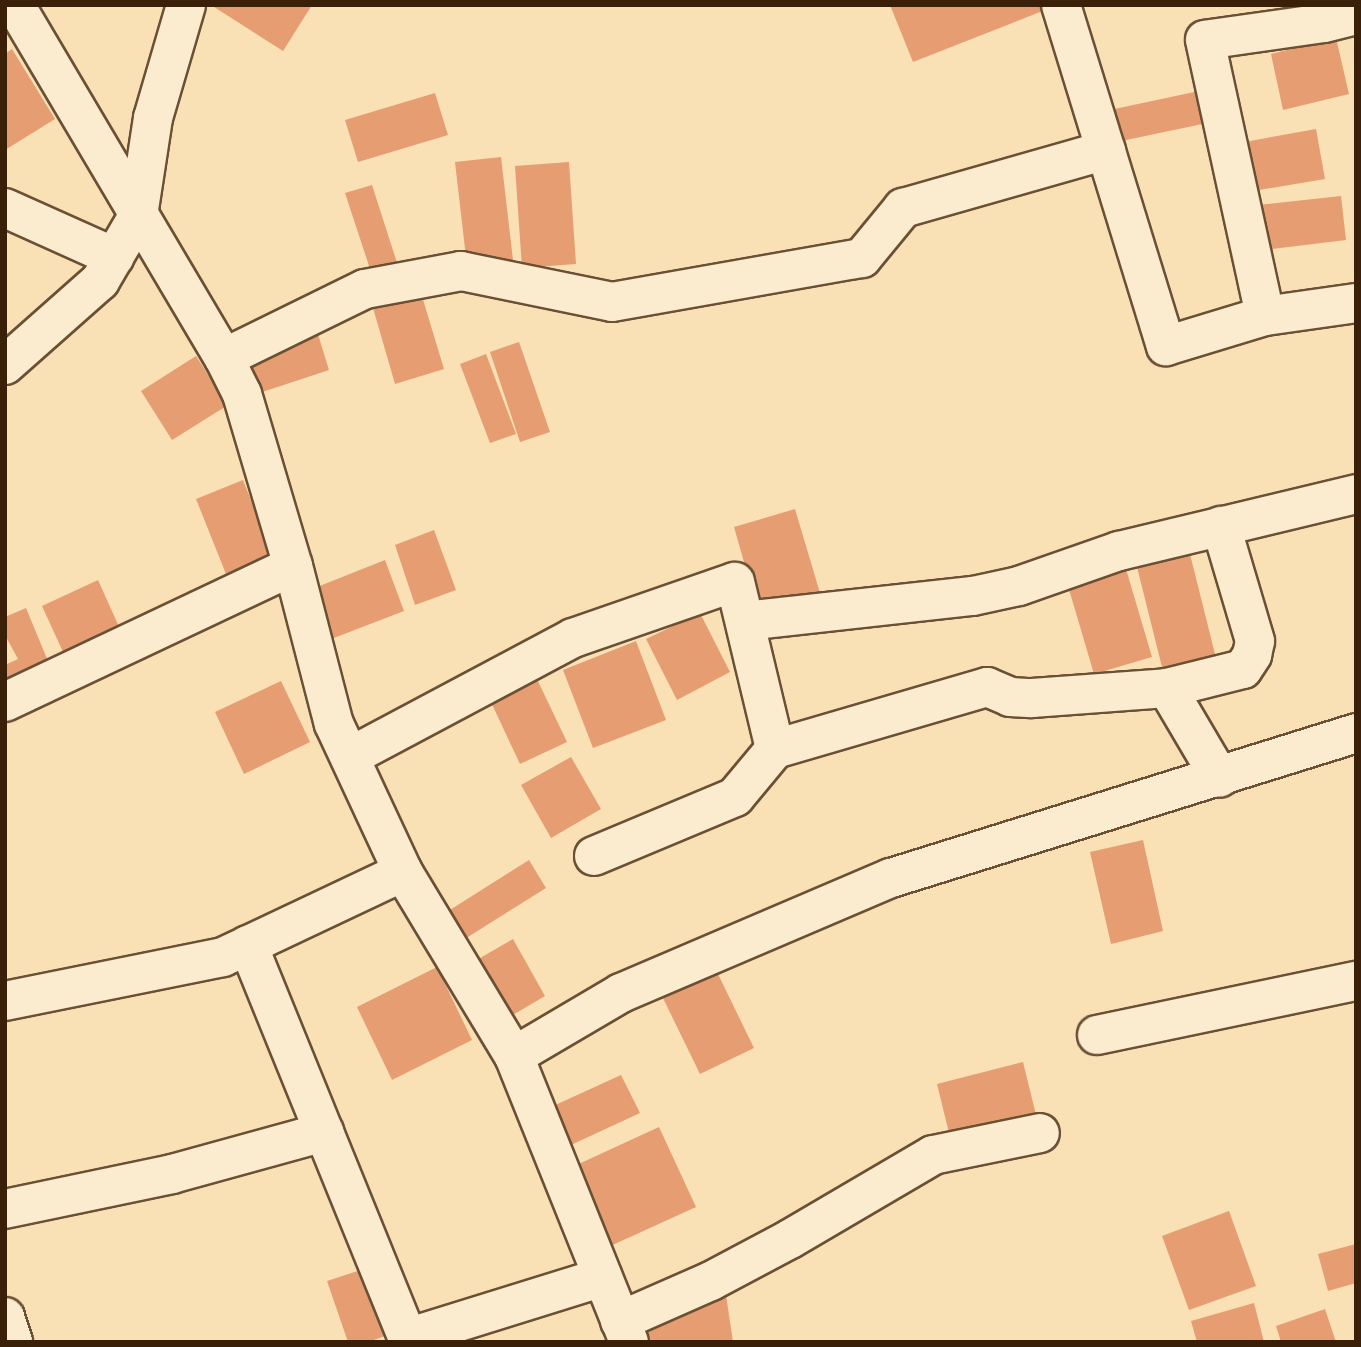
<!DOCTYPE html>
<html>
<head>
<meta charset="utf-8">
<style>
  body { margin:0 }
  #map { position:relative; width:1361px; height:1347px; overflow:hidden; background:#f9e0b5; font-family:Cardo,serif }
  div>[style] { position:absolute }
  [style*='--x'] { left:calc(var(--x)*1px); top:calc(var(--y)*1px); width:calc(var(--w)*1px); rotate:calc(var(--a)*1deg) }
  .building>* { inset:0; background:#e59d71 }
  .roads { filter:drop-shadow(2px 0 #6a5034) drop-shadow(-2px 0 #6a5034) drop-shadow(0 2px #6a5034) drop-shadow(0 -2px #6a5034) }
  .street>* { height:38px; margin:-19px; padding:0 19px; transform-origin:19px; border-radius:19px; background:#fbebcf }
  span { translate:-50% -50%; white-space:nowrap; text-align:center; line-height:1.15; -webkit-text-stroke:5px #fbebcf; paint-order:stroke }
  .frame { position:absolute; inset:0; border:7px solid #3a2009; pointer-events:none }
</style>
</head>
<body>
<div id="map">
  <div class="building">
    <i style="clip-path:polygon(211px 5px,312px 5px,283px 51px)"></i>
    <i style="clip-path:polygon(890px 5px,1043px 5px,1045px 10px,913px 62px)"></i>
    <i style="clip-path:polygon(1336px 38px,1349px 94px,1283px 110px,1271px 54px)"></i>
    <i style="clip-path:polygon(12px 49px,55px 119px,5px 150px,5px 54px)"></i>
    <i style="clip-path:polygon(1199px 91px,1207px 123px,1112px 143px,1105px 111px)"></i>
    <i style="clip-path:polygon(435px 93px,448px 135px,358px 162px,345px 120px)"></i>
    <i style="clip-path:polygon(1316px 129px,1325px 179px,1247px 192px,1239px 143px)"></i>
    <i style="clip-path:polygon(501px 157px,513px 260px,467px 266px,455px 162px)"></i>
    <i style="clip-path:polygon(569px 162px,576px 264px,522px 268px,515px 166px)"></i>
    <i style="clip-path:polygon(372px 185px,399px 269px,373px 278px,345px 193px)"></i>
    <i style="clip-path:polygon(1341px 196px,1346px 240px,1255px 251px,1250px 206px)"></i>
    <i style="clip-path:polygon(421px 293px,444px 369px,395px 384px,373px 308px)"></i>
    <i style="clip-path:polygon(317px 331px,329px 370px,250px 396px,237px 359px)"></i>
    <i style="clip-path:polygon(519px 342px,550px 432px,520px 442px,490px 352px)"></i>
    <i style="clip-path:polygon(486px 354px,516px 434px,490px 443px,460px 364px)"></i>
    <i style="clip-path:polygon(196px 356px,228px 405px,172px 440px,141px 391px)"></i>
    <i style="clip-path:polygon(243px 480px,279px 571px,232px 589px,196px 499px)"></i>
    <i style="clip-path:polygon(795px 509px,820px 593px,758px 611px,734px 527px)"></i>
    <i style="clip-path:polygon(434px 530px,456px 590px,415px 605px,395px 545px)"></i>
    <i style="clip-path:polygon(1190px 554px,1218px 666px,1165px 679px,1137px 567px)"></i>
    <i style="clip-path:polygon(385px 560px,404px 611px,326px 641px,307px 591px)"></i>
    <i style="clip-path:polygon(1126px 569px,1152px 657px,1094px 674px,1068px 586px)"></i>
    <i style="clip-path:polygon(98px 580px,125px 640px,69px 665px,42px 606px)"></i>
    <i style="clip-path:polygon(26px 608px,50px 666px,5px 690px,5px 665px,18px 659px,5px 635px,5px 617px)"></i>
    <i style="clip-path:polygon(700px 613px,730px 672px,677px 700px,646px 639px)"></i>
    <i style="clip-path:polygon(636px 641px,666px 720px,593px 748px,563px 670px)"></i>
    <i style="clip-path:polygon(536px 677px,567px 742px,520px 764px,490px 700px)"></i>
    <i style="clip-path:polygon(281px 681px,310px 742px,244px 774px,215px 712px)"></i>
    <i style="clip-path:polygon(571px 757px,601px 809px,551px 838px,521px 785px)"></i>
    <i style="clip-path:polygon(1143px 840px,1163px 931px,1111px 944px,1090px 852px)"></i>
    <i style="clip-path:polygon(529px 860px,546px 888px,452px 947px,434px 920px)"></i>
    <i style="clip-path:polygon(513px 939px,545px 996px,501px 1022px,468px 965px)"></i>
    <i style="clip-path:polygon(437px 967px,472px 1040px,392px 1080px,357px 1007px)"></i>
    <i style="clip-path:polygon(716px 970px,754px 1048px,700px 1074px,662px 996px)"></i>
    <i style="clip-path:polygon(1023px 1062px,1037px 1119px,951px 1141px,937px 1084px)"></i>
    <i style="clip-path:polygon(621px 1075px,640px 1113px,558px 1151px,540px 1112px)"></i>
    <i style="clip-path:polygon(659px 1127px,696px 1207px,606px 1248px,570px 1168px)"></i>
    <i style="clip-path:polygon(1229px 1211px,1256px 1286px,1189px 1310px,1162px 1236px)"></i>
    <i style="clip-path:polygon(1356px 1244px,1356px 1283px,1328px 1291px,1318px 1254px)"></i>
    <i style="clip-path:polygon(373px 1266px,396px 1332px,368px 1342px,348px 1342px,327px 1281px)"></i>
    <i style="clip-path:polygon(726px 1295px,733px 1342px,648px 1342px,642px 1328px)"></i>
    <i style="clip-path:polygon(1254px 1303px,1264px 1342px,1197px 1342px,1191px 1321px)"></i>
    <i style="clip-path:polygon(1325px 1309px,1336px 1342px,1281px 1342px,1276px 1326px)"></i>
  </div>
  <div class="roads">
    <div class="street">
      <i style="--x:15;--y:5;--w:410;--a:59.4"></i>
      <i style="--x:224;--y:358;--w:40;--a:63.4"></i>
      <i style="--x:242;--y:394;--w:179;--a:73.5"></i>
      <i style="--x:293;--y:566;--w:163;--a:75.5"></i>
      <i style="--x:334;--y:724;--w:163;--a:65"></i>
      <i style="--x:403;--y:872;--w:215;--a:58.9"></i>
      <i style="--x:514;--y:1056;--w:308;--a:68.1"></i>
      <i style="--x:1061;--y:5;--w:357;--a:72.9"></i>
      <i style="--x:1166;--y:346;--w:103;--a:-16.9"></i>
      <i style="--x:1356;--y:15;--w:33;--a:166"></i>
      <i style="--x:1324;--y:23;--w:120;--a:171.9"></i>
      <i style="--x:1205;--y:40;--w:282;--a:77.7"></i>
      <i style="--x:1265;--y:316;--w:92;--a:-8.1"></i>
      <i style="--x:5;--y:208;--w:120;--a:24.2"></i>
      <i style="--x:224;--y:358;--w:157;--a:-26.1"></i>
      <i style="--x:365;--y:289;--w:98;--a:-10.6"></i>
      <i style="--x:461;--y:271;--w:154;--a:11.6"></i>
      <i style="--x:612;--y:302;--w:254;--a:-10"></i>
      <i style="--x:862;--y:258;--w:65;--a:-50.6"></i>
      <i style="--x:903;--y:208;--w:211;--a:-15.9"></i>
      <i style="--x:5;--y:365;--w:127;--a:-41.5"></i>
      <i style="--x:100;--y:281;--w:75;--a:-59.7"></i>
      <i style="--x:138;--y:216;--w:99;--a:-81.3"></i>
      <i style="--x:153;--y:118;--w:118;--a:-73.7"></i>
      <i style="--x:745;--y:621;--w:229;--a:-6.3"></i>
      <i style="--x:973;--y:596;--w:47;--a:-12.3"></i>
      <i style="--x:1019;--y:586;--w:106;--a:-19.3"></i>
      <i style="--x:1119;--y:551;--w:244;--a:-13.5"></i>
      <i style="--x:1167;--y:688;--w:104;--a:59.5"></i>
      <i style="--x:5;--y:702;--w:318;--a:-25.3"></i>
      <i style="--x:351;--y:756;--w:251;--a:-28"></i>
      <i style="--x:573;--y:638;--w:171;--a:-19.1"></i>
      <i style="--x:735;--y:582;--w:172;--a:76.5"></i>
      <i style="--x:594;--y:856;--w:153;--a:-22.7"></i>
      <i style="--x:735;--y:797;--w:62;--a:-50.2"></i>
      <i style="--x:775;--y:749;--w:221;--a:-16.3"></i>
      <i style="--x:987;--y:687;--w:25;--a:23"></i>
      <i style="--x:1010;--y:697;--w:22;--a:3"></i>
      <i style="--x:1032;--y:698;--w:135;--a:-4.2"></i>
      <i style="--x:1167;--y:688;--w:78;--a:-14"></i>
      <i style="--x:1243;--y:669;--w:17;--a:-57"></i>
      <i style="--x:1252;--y:655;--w:14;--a:-78"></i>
      <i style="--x:1255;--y:641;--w:120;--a:-106.5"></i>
      <i style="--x:248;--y:945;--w:428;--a:67.9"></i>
      <i style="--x:5;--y:1001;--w:222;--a:-11.4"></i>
      <i style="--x:223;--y:957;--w:199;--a:-25.3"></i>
      <i style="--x:1097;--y:1035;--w:265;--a:-11.8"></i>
      <i style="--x:514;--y:1056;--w:124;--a:-30.5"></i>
      <i style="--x:621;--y:993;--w:293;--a:-23.1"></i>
      <i style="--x:891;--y:878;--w:487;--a:-17.3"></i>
      <i style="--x:5;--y:1209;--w:171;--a:-11.8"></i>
      <i style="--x:172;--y:1174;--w:158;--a:-15.4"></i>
      <i style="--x:5;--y:1317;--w:26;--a:72"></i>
      <i style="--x:620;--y:1321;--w:99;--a:-23.7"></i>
      <i style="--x:711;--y:1281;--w:89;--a:-28"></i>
      <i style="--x:790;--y:1239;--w:166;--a:-30.4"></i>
      <i style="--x:933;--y:1155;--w:109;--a:-11.6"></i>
      <i style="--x:407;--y:1338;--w:205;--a:-17.3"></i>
    </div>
  </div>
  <div class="frame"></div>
</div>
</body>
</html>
